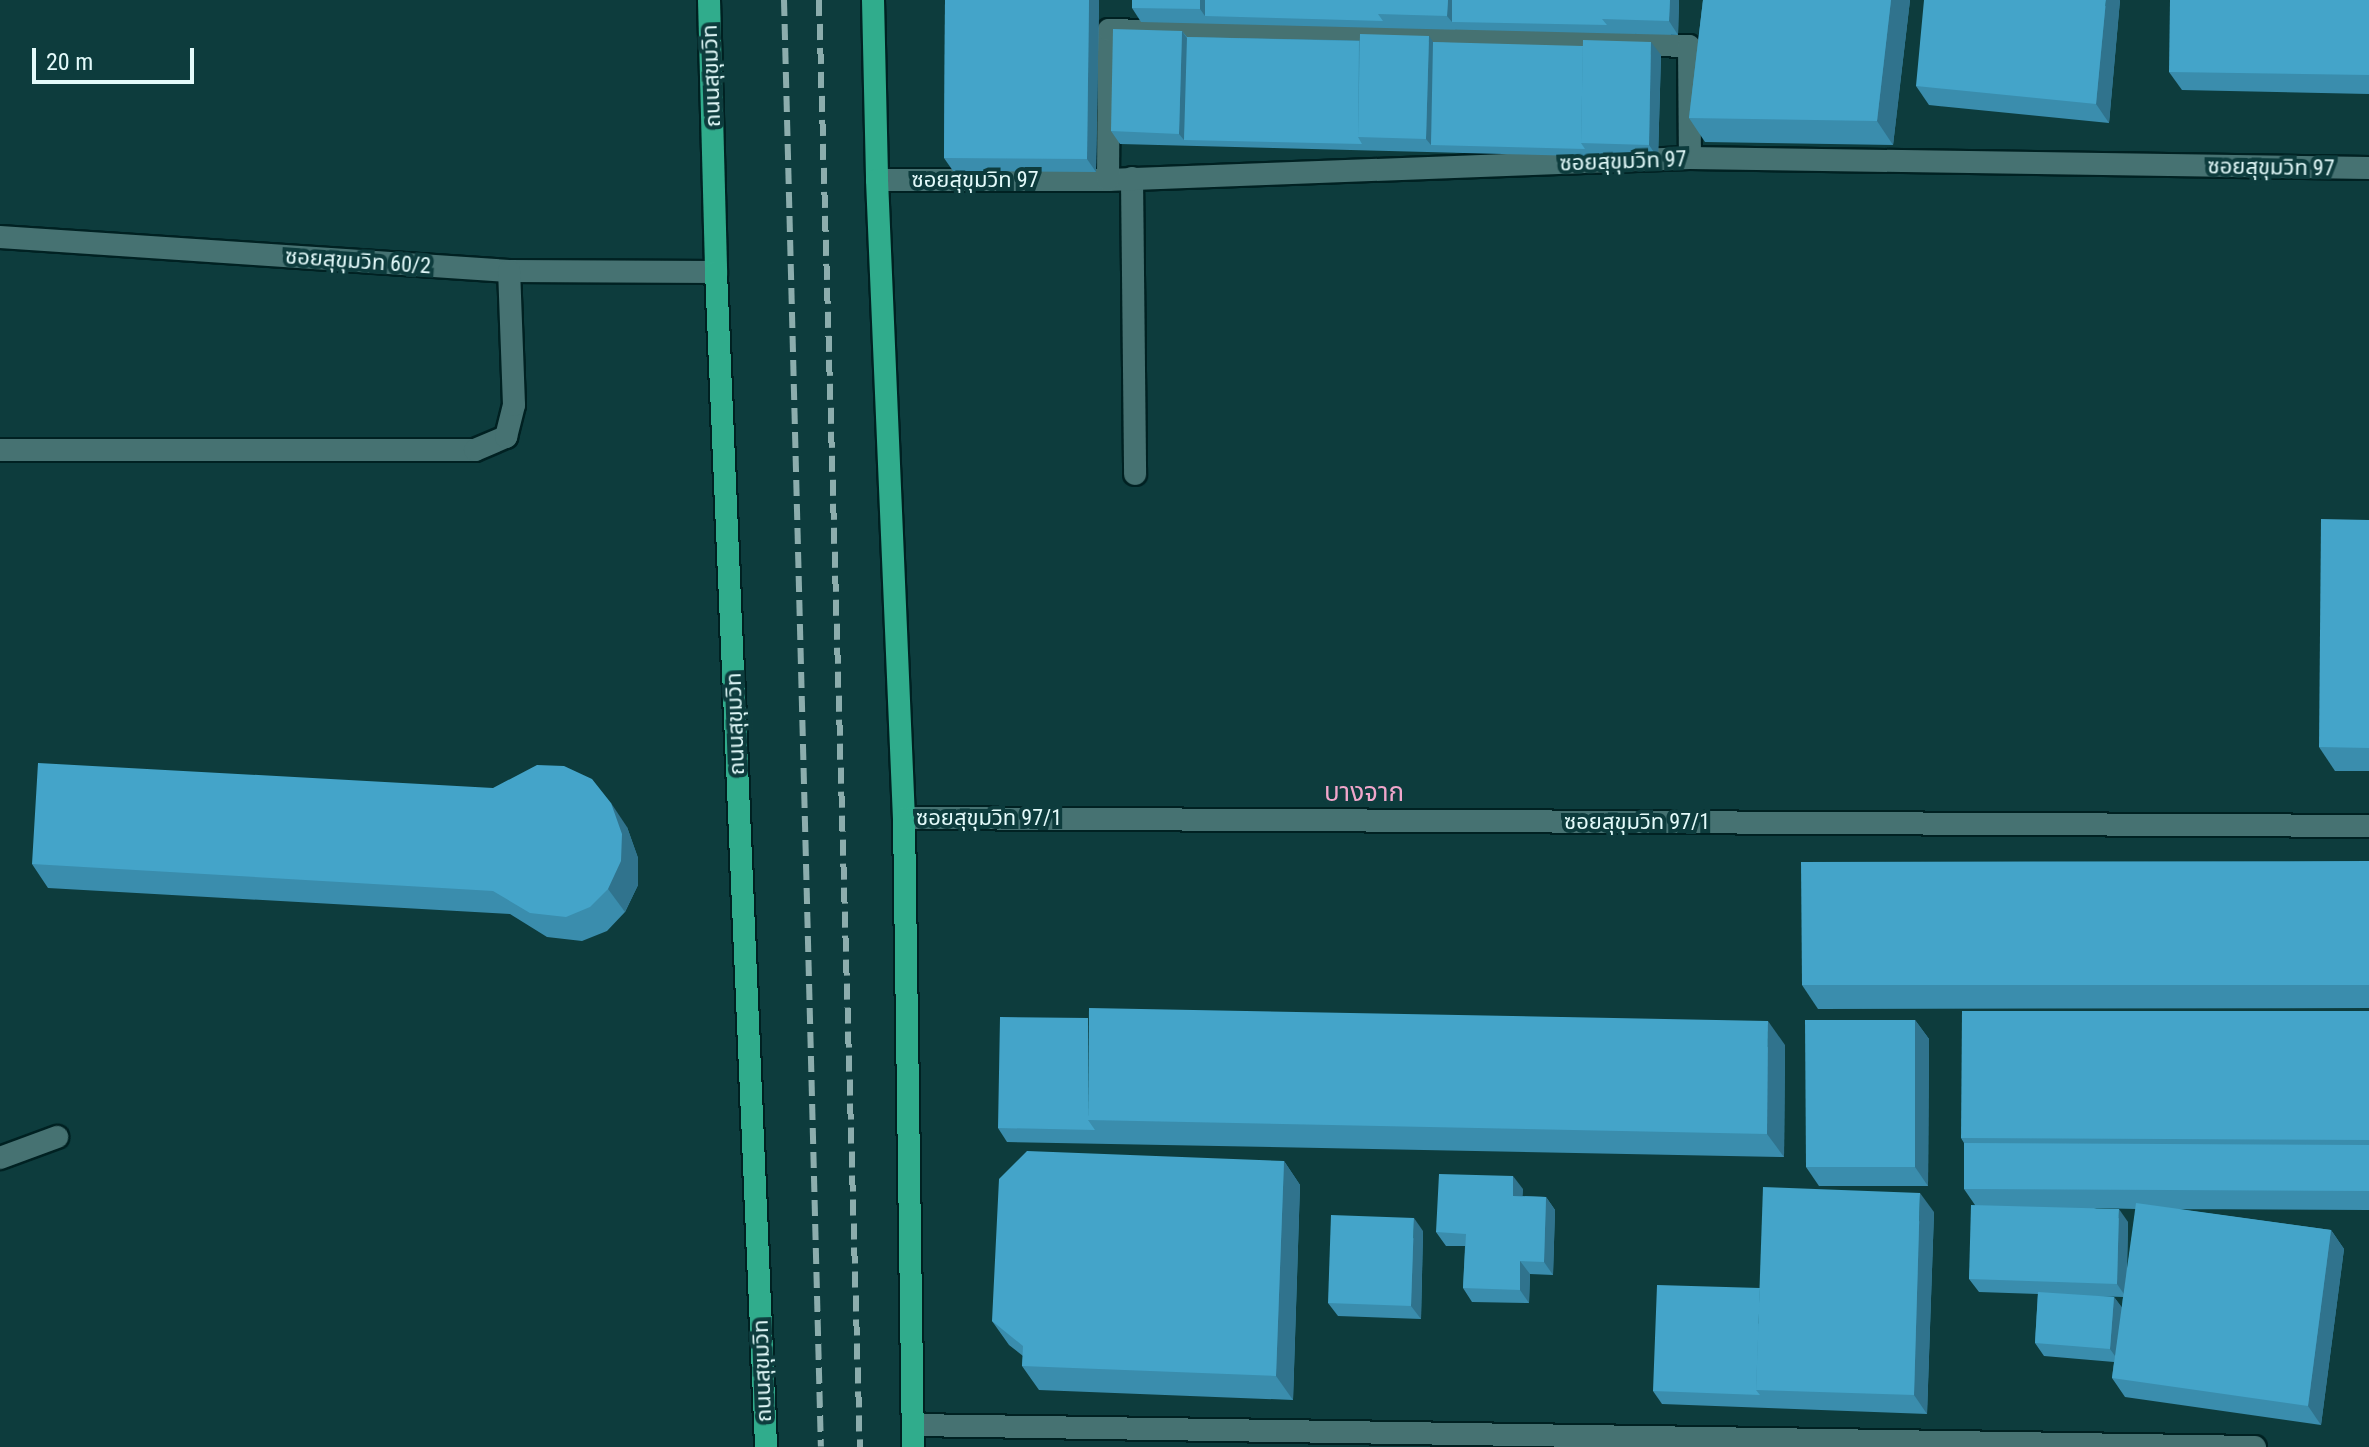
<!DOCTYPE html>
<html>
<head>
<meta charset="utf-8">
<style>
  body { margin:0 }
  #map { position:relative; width:2369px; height:1447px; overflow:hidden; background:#0d3c3d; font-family:"Roboto Condensed","Noto Sans Thai",sans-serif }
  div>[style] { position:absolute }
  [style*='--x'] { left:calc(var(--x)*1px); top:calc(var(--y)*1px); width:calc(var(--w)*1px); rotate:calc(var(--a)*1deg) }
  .roads { filter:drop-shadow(2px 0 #002122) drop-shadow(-2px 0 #002122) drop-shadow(0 2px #002122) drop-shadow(0 -2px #002122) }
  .minor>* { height:22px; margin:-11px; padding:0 11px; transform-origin:11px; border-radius:11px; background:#467272 }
  .primary>* { height:22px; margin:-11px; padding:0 11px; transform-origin:11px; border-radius:11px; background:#30ac8c }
  .rail>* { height:6px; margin-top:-3px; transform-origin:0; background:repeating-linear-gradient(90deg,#8cadad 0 16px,transparent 0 24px) }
  .wall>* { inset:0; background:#3a8dad }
  .shaded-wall>* { inset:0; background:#30738d }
  .building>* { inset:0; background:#44a4c9 }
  span { translate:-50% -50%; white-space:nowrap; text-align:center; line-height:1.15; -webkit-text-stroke:8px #0d3c3d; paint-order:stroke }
  .street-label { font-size:22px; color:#e3fafa }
  .quarter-label { font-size:26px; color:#f1a6cb }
  .scale { position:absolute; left:32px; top:48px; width:162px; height:36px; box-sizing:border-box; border:4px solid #e3fafa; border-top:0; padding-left:10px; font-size:24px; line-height:28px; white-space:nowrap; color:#e3fafa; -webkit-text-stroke:6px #0d3c3d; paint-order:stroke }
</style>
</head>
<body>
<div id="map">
  <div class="roads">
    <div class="minor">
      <i style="--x:1132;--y:178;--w:296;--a:89.4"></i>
      <i style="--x:877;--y:180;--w:231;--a:0"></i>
      <i style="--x:1108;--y:180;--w:582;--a:-2.16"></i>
      <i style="--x:1690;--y:158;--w:679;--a:0.84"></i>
      <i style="--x:1108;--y:180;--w:150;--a:-89.6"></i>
      <i style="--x:1109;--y:30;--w:580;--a:1.58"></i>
      <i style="--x:1689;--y:46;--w:112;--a:89.5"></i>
      <i style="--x:0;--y:237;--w:510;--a:3.82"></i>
      <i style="--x:509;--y:271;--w:207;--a:0.3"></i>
      <i style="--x:0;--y:450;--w:475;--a:0"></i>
      <i style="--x:475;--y:450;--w:34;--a:-23"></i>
      <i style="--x:506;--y:437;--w:33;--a:-76"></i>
      <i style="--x:514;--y:405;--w:134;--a:-92.1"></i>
      <i style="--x:904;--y:818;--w:1465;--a:0.31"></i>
      <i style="--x:0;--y:1158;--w:61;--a:-20.2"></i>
      <i style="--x:913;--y:1425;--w:1342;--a:0.94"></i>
    </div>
    <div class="primary">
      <i style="--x:709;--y:0;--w:272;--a:88.5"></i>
      <i style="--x:716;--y:272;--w:1176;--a:87.56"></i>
      <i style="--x:873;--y:0;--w:180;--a:88.7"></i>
      <i style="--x:877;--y:180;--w:639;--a:87.58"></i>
      <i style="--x:904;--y:818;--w:629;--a:89.18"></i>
    </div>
  </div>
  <div class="rail">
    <i style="--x:784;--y:0;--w:1447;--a:88.54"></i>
    <i style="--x:819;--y:0;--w:1448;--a:88.38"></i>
  </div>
  <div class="wall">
    <i style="clip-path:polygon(945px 0,1099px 0,1096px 172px,953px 171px,944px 158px)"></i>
    <i style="clip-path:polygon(1132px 0,1679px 0,1678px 35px,1141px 22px,1132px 8px)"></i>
    <i style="clip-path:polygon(1703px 0,1910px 0,1893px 145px,1705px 142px,1689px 118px)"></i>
    <i style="clip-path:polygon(2120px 0,2109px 123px,1929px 105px,1916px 86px)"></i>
    <i style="clip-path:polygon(2369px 0,2369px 94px,2182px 90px,2169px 72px)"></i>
    <i style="clip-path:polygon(1182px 31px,1187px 37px,1433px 42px,1661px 55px,1658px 158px,1120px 144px,1111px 131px)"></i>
    <i style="clip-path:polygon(2369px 520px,2369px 771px,2335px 771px,2319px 747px)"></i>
    <i style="clip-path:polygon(627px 827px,638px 858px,638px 885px,625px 912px,607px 931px,582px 941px,547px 937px,510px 914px,48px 888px,32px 864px)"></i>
    <i style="clip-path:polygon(2369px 861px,2369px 1008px,1818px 1009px,1802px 985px)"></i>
    <i style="clip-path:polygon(evenodd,2369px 1011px,2369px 1210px,2177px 1209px,2331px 1230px,2344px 1249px,2321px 1425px,2125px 1397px,2112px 1378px,2114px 1362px,2044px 1356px,2035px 1343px,2038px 1294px,1979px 1292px,1969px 1279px,1975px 1205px,1964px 1189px,1964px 1143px,1961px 1138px,2369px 1011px,2094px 1208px,2136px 1209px,2127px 1272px,2128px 1222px,2094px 1208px,2369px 1011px,2093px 1296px,2123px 1297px,2122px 1308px,2114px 1297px,2093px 1296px)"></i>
    <i style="clip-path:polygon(1915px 1020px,1929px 1039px,1928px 1186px,1819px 1186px,1806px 1167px)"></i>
    <i style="clip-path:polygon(1785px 1045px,1784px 1157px,1007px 1142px,998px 1128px)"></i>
    <i style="clip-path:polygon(1284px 1161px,1300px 1185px,1293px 1400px,1039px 1390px,1022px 1366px,1023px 1356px,1009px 1345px,992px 1321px)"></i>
    <i style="clip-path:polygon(1523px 1189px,1522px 1196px,1546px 1197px,1555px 1210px,1553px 1275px,1530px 1274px,1529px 1303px,1472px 1302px,1463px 1288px,1465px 1246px,1446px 1246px,1436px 1232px)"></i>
    <i style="clip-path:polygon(1934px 1212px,1927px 1414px,1662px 1404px,1653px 1391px)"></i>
    <i style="clip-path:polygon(1423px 1231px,1421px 1319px,1338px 1316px,1328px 1303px)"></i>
  </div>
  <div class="shaded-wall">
    <i style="clip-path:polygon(1089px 0,1099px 0,1096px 172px,1087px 159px)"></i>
    <i style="clip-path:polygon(1200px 0,1210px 0,1205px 16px,1200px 9px)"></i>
    <i style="clip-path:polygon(1448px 0,1457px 0,1452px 22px,1447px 16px)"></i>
    <i style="clip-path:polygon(1670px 0,1679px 0,1678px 35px,1669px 21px)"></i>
    <i style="clip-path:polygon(1891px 0,1910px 0,1893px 145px,1877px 121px)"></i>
    <i style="clip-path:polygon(2106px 0,2120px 0,2109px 123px,2096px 104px)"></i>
    <i style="clip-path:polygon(1182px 31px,1191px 44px,1184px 140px,1179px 134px)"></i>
    <i style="clip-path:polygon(1429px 36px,1438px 49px,1431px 145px,1426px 139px)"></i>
    <i style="clip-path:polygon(1651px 42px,1661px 55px,1658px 158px,1649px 145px)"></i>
    <i style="clip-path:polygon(611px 803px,627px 827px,638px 858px,638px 885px,625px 912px,608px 889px)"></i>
    <i style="clip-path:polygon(1915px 1020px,1929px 1039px,1928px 1186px,1915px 1167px)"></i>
    <i style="clip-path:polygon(1768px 1021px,1785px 1045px,1784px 1157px,1767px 1134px)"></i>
    <i style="clip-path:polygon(1284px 1161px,1300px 1185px,1293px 1400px,1276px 1376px)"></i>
    <i style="clip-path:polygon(1513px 1176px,1523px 1189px,1522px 1209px,1513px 1196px)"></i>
    <i style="clip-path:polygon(1920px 1193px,1934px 1212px,1927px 1414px,1914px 1395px)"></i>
    <i style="clip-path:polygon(1546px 1197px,1555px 1210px,1553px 1275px,1544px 1262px)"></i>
    <i style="clip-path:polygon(2119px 1209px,2128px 1222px,2126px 1297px,2117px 1284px)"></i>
    <i style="clip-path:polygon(1414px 1218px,1423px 1231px,1421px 1319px,1411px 1306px)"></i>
    <i style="clip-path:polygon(2331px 1230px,2344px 1249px,2321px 1425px,2308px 1406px)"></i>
    <i style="clip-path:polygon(1520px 1261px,1530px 1274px,1529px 1303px,1520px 1290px)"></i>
    <i style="clip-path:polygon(2114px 1297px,2124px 1310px,2120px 1363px,2110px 1349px)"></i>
  </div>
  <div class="building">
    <i style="clip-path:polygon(945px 0,1089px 0,1087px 159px,944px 158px)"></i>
    <i style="clip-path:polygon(1132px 0,1200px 0,1200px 9px,1132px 8px)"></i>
    <i style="clip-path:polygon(1205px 0,1378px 0,1378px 14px,1383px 21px,1205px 16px)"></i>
    <i style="clip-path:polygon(1378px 0,1448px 0,1447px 16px,1378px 14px)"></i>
    <i style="clip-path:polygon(1452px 0,1602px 0,1602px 19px,1607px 25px,1452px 22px)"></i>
    <i style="clip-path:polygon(1602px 0,1670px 0,1669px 21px,1602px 19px)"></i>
    <i style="clip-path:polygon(1703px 0,1891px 0,1877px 121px,1689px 118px)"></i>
    <i style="clip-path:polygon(1924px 0,2106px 0,2096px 104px,1916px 86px)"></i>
    <i style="clip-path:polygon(2170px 0,2369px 0,2369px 75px,2169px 72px)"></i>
    <i style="clip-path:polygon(1113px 29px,1182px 31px,1179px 134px,1111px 131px)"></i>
    <i style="clip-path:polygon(1360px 34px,1429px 36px,1426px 139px,1358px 137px)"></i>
    <i style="clip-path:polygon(1187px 37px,1359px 41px,1358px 137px,1362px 144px,1184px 140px)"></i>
    <i style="clip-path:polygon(1583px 40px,1651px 42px,1649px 145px,1581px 143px)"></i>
    <i style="clip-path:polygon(1433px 42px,1583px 46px,1581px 143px,1585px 149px,1431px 145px)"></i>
    <i style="clip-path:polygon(2321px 519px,2369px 520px,2369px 748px,2319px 747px)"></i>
    <i style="clip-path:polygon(38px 763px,493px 788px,537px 765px,564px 766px,592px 779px,611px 803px,622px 834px,621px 861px,608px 889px,590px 907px,566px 917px,530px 913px,493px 891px,32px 864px)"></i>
    <i style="clip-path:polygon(2369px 861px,2369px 985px,1802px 985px,1801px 862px)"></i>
    <i style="clip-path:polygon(1089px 1008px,1768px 1021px,1767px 1134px,1088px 1120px)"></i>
    <i style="clip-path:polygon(1962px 1011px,2369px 1011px,2369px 1140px,1961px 1138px)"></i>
    <i style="clip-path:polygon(1000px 1017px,1088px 1018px,1088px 1120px,1095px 1130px,998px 1128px)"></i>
    <i style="clip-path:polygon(1805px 1020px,1915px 1020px,1915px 1167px,1806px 1167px)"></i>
    <i style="clip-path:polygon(1964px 1143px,2369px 1145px,2369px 1191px,1964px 1189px)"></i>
    <i style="clip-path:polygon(1027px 1151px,1284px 1161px,1276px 1376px,1022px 1366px,1023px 1346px,992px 1321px,999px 1179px)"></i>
    <i style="clip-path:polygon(1439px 1174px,1513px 1176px,1513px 1196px,1546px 1197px,1544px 1262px,1520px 1261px,1520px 1290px,1463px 1288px,1466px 1234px,1436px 1232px)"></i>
    <i style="clip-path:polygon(1763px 1187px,1920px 1193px,1914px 1395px,1756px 1390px)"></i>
    <i style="clip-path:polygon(2136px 1203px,2331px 1230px,2308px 1406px,2112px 1378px)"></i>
    <i style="clip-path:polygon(1971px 1205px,2119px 1209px,2117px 1284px,1969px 1279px)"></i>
    <i style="clip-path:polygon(1331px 1215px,1414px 1218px,1411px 1306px,1328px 1303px)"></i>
    <i style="clip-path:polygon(1657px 1285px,1760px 1288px,1756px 1390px,1760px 1395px,1653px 1391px)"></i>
    <i style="clip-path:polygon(2038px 1292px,2114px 1297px,2110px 1349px,2035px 1343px)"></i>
  </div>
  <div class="street-label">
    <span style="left:711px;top:76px;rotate:-92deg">ถนนสุขุมวิท</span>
    <span style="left:1623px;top:161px;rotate:-2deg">ซอยสุขุมวิท 97</span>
    <span style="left:2271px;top:167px;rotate:1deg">ซอยสุขุมวิท 97</span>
    <span style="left:975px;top:180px">ซอยสุขุมวิท 97</span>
    <span style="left:358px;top:261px;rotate:4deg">ซอยสุขุมวิท 60/2</span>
    <span style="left:735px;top:724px;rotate:-92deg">ถนนสุขุมวิท</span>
    <span style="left:989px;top:818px">ซอยสุขุมวิท 97/1</span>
    <span style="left:1637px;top:822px">ซอยสุขุมวิท 97/1</span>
    <span style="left:762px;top:1371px;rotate:-92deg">ถนนสุขุมวิท</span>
  </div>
  <div class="quarter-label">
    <span style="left:1364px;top:793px">บางจาก</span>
  </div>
  <div class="scale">20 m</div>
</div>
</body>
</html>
